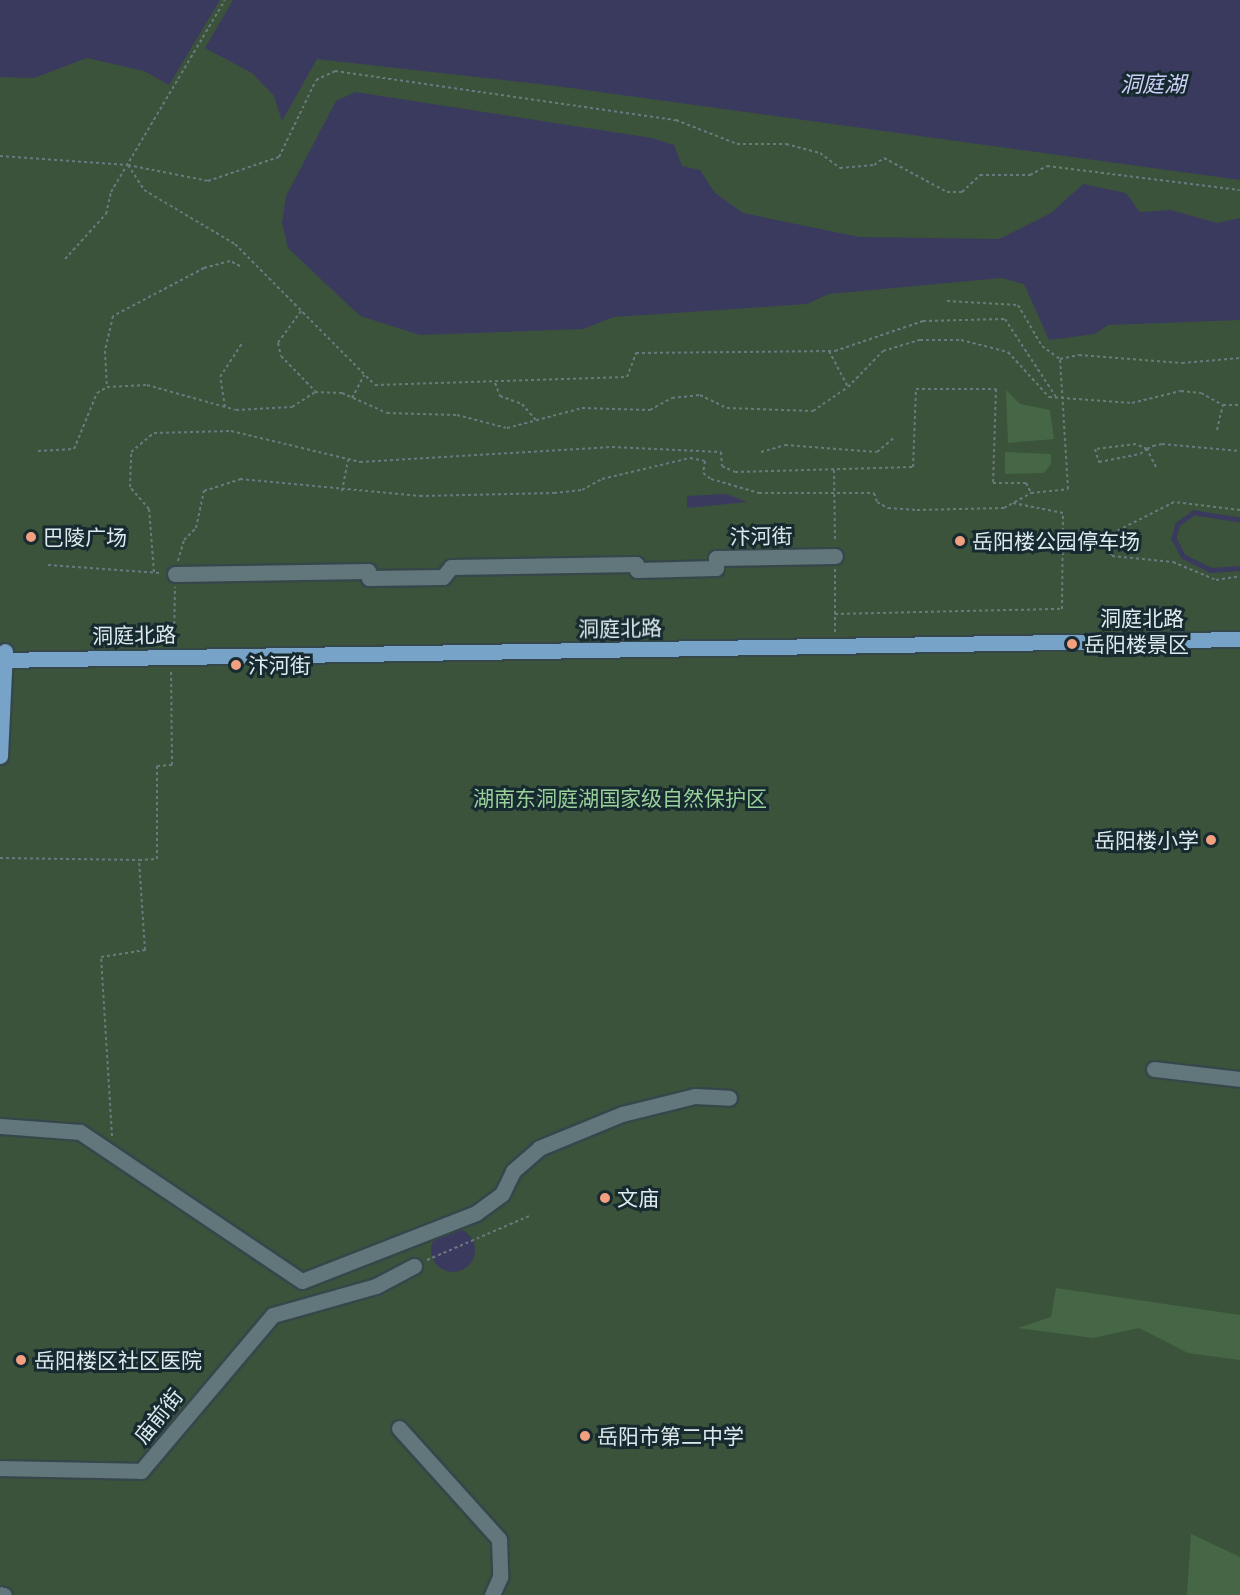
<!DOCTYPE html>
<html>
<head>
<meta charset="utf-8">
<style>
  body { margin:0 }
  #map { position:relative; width:1240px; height:1595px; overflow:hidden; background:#162a2f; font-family:"Open Sans","Noto Sans SC",sans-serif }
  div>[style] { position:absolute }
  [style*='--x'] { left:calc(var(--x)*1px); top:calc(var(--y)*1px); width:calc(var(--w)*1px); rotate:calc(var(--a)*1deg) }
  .green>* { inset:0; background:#3b533b }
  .forest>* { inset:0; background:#466746 }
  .water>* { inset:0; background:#3a3a5f }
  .round { border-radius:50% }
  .stream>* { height:4.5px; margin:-2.25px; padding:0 2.25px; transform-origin:2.25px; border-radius:2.25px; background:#3a3a5f }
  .path>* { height:2px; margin-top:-1px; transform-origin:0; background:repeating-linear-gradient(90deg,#697a7e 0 3px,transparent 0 6px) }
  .roads { filter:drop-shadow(2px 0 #36474a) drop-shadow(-2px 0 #36474a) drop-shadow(0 2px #36474a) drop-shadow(0 -2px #36474a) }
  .minor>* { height:15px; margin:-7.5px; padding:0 7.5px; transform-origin:7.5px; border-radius:7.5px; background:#61777c }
  .major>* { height:15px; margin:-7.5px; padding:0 7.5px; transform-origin:7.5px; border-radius:7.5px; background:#78a3c8 }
  .dots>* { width:16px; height:16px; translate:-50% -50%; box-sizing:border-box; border:3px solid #162a2f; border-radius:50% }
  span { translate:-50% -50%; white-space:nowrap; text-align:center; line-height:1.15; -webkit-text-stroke:6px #162a2f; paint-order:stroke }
  .street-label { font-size:21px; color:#deeaed }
  .poi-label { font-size:21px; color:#deeaed }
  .left { translate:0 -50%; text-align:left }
  .right { translate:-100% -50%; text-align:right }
  .park-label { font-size:21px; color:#99d099 }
  .water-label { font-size:22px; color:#cdcff8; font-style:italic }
</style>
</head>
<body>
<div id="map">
  <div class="green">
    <i style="clip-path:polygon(0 0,1240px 0,1240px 1595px,0 1595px)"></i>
  </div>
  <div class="forest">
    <i style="clip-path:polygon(1006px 390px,1020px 404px,1050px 410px,1054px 439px,1008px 443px)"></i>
    <i style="clip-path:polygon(1005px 452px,1051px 454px,1051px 464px,1044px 473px,1005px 474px)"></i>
    <i style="clip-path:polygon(1056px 1288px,1240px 1315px,1240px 1360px,1188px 1353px,1139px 1328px,1093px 1338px,1018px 1328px,1051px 1317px)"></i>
    <i style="clip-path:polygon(1191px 1534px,1240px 1557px,1240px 1595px,1187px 1595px)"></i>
  </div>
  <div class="water">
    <i style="clip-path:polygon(0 0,220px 0,169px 85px,144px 71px,87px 58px,34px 78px,0 77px)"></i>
    <i style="clip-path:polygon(233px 0,1240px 0,1240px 180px,556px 86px,317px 59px,282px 121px,274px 96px,252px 73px,205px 48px)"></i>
    <i style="clip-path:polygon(355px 92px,652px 138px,674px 145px,682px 166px,700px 170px,715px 193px,743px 213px,859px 237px,999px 239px,1051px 213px,1083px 184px,1126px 193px,1140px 212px,1171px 210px,1217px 223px,1240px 218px,1240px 320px,1108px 325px,1095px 334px,1049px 340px,1024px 284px,1001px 278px,829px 294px,807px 304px,614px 317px,583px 329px,420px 335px,360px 316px,288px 248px,282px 223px,286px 196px,336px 101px)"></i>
    <i style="clip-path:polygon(726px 494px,747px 502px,687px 508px,687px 496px)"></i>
    <i class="round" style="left:431px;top:1228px;width:44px;height:44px"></i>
  </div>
  <div class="stream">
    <i style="--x:1240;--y:520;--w:47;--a:-171.3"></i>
    <i style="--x:1194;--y:513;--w:19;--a:145"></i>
    <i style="--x:1178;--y:524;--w:15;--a:106"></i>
    <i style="--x:1174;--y:538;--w:20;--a:63"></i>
    <i style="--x:1183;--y:556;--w:30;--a:27"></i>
    <i style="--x:1210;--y:570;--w:30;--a:-4"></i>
  </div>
  <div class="path">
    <i style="--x:0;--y:156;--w:128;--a:4"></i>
    <i style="--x:128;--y:165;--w:82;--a:11.3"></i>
    <i style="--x:208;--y:181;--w:75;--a:-18.7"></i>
    <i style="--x:279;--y:157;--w:85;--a:-64.3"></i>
    <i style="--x:316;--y:80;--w:21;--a:-25"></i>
    <i style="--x:335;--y:71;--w:345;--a:8.2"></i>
    <i style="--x:676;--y:120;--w:66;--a:21.5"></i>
    <i style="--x:737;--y:144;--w:49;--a:0"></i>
    <i style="--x:786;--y:144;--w:35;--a:15"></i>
    <i style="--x:820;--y:153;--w:25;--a:37"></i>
    <i style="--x:840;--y:168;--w:34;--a:-5"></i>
    <i style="--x:874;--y:165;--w:12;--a:-35"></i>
    <i style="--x:884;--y:158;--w:72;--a:28.4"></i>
    <i style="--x:947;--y:192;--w:15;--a:0"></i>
    <i style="--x:962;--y:192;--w:25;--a:-43"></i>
    <i style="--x:980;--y:175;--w:50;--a:0"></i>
    <i style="--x:1030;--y:175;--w:19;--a:-28"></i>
    <i style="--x:1047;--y:166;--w:194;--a:7.1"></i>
    <i style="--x:128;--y:165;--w:30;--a:57"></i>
    <i style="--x:144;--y:190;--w:106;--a:30.7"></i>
    <i style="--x:235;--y:244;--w:199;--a:45.2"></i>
    <i style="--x:375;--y:385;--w:252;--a:-1.8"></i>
    <i style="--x:627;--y:377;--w:26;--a:-69"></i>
    <i style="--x:636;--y:353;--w:199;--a:-0.6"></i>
    <i style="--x:835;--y:351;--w:93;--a:-18.8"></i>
    <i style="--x:923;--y:321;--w:82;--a:-1.4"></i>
    <i style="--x:1005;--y:319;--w:93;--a:56.8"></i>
    <i style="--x:65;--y:259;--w:61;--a:-47.7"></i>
    <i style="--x:106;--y:214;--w:23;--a:-77"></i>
    <i style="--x:111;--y:192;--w:223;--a:-59.3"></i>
    <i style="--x:240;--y:266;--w:11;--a:-153"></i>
    <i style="--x:230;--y:261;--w:27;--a:165"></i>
    <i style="--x:204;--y:268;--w:103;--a:152.2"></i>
    <i style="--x:113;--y:316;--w:36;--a:103"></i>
    <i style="--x:105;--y:351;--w:36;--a:87"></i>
    <i style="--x:107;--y:387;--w:40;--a:-2.9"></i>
    <i style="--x:147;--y:385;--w:92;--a:15.7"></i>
    <i style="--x:236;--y:410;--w:56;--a:-3.1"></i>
    <i style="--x:292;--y:407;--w:27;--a:-33"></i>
    <i style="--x:315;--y:392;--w:27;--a:2"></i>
    <i style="--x:342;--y:393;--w:49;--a:24"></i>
    <i style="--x:387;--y:413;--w:70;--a:1.6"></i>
    <i style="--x:457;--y:415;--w:52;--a:14.6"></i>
    <i style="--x:507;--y:428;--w:78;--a:-14.9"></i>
    <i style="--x:582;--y:408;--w:68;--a:1.7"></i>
    <i style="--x:650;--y:410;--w:25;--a:-29"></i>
    <i style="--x:672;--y:398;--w:28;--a:-6"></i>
    <i style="--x:700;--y:395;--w:30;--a:26"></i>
    <i style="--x:727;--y:408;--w:86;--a:2"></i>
    <i style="--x:813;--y:411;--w:42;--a:-34.4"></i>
    <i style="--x:848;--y:387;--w:50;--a:-45.8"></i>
    <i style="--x:883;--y:351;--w:39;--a:-17"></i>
    <i style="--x:920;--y:340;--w:41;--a:0"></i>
    <i style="--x:961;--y:340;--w:49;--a:14.3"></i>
    <i style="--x:1008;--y:352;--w:61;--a:47.7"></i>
    <i style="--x:1049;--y:397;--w:83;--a:4.1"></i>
    <i style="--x:1132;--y:403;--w:50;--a:-13.8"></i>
    <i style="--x:1181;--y:391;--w:20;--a:6"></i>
    <i style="--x:1201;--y:393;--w:25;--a:29"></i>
    <i style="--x:1223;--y:405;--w:17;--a:0"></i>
    <i style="--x:947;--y:301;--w:71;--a:3.2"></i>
    <i style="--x:1018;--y:305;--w:48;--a:59.7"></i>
    <i style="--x:1042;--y:346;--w:22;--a:36"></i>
    <i style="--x:1060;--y:359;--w:19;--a:-12"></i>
    <i style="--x:1079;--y:355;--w:103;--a:4.4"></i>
    <i style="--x:1182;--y:363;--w:58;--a:-4.9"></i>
    <i style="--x:301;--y:311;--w:39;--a:126"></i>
    <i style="--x:278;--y:343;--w:13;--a:77"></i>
    <i style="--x:281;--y:356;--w:49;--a:45.8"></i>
    <i style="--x:829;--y:351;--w:41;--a:62.2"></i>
    <i style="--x:495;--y:383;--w:14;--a:69"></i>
    <i style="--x:500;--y:396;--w:23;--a:20"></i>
    <i style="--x:522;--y:404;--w:23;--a:49"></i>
    <i style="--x:352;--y:398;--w:26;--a:-62"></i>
    <i style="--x:225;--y:407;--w:30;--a:-99"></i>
    <i style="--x:220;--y:377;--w:42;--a:-56.7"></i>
    <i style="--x:1217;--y:430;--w:26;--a:-77"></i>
    <i style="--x:38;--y:451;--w:36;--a:-3"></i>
    <i style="--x:74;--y:449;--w:61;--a:-67.7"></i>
    <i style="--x:97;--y:393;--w:12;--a:-31"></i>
    <i style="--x:761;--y:452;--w:25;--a:-16"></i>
    <i style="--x:785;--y:445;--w:92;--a:4.4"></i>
    <i style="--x:877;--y:452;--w:23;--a:-40"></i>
    <i style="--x:1156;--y:467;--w:20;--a:-117"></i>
    <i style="--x:1147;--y:449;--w:12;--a:-156"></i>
    <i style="--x:1136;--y:444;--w:41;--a:173"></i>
    <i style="--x:1095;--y:449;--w:14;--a:73"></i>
    <i style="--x:1099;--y:462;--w:42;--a:-11"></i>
    <i style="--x:1140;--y:454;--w:9;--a:-36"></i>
    <i style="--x:1147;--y:449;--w:7;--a:-27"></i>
    <i style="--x:1153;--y:446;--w:9;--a:-13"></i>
    <i style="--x:1162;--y:444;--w:78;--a:5.1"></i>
    <i style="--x:834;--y:470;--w:72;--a:89.2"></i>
    <i style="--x:342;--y:491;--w:32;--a:-79"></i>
    <i style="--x:1240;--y:510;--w:66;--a:-173.1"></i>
    <i style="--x:1174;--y:502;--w:71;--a:153.1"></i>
    <i style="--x:1111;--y:534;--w:13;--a:103"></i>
    <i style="--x:1108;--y:547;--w:10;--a:66"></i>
    <i style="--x:1112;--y:556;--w:61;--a:5.6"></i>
    <i style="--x:1173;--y:562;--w:47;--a:22.7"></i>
    <i style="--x:1216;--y:580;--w:24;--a:-9"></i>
    <i style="--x:1062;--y:552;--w:45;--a:-6.3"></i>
    <i style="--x:178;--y:561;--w:22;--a:-74"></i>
    <i style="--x:184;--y:540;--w:17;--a:-45"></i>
    <i style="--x:196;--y:528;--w:38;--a:-78"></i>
    <i style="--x:204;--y:491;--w:38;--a:-18"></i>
    <i style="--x:240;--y:479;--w:181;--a:5.4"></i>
    <i style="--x:420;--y:496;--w:134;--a:-1.3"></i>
    <i style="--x:554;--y:493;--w:28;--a:-6"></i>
    <i style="--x:582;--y:490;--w:23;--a:-29"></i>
    <i style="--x:602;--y:479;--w:90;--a:-13.4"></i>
    <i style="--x:690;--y:458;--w:15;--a:11"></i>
    <i style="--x:705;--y:461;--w:12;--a:99"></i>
    <i style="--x:703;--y:473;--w:10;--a:37"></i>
    <i style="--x:711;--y:479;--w:50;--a:16.3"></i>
    <i style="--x:759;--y:493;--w:115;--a:0"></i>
    <i style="--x:874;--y:493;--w:9;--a:72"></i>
    <i style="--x:877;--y:502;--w:13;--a:29"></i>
    <i style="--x:888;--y:508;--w:29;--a:4"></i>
    <i style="--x:917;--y:510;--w:87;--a:-1.3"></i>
    <i style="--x:1004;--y:508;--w:31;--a:-29"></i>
    <i style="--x:1031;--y:493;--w:37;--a:-6"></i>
    <i style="--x:1068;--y:489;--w:130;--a:-93.5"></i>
    <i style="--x:48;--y:565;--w:112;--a:4.1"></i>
    <i style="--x:154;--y:572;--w:63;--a:-94.5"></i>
    <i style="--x:149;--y:509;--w:29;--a:-131"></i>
    <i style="--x:130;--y:487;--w:35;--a:-88"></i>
    <i style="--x:131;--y:452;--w:30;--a:-40"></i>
    <i style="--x:154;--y:433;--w:77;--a:-1.5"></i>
    <i style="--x:231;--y:431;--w:133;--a:13.5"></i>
    <i style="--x:360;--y:462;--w:252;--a:-3.4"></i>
    <i style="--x:612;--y:447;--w:109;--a:2.6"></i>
    <i style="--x:721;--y:452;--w:14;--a:86"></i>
    <i style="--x:722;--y:466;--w:14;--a:25"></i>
    <i style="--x:735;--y:472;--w:178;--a:-1.6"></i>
    <i style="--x:913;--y:467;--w:78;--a:-87.8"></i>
    <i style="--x:916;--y:389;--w:80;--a:0"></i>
    <i style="--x:996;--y:389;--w:94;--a:91.8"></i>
    <i style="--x:993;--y:483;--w:33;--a:0"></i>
    <i style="--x:1026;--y:483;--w:11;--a:63"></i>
    <i style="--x:835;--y:614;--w:227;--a:-1.3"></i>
    <i style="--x:1062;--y:609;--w:96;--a:-89.4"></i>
    <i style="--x:1063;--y:513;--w:51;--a:-168.7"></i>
    <i style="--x:835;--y:632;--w:63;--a:-90"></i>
    <i style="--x:174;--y:642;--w:55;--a:-89"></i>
    <i style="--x:0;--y:858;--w:139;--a:0.8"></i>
    <i style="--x:112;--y:1136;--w:179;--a:-93.5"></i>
    <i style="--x:101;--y:957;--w:45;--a:-9"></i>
    <i style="--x:145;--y:950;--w:90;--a:-93.8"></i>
    <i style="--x:139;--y:860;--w:18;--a:-3"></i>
    <i style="--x:157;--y:859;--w:93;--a:-90"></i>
    <i style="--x:157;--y:766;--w:15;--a:-4"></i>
    <i style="--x:172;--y:765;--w:95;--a:-90.6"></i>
    <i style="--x:427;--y:1260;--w:111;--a:-23.3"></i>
  </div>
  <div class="roads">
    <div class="minor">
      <i style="--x:175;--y:574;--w:193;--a:-0.9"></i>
      <i style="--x:368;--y:571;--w:7;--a:82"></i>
      <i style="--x:369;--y:578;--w:74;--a:-0.8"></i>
      <i style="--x:443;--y:577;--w:13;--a:-51"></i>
      <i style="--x:451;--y:567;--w:185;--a:-0.9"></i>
      <i style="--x:636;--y:564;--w:6;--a:81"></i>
      <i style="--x:637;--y:570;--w:79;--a:-1.5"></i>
      <i style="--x:716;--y:568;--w:10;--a:-90"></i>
      <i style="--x:716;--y:558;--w:119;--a:-1"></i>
      <i style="--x:1154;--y:1069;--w:87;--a:6.6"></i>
      <i style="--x:0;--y:1126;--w:80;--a:4.3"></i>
      <i style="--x:80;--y:1132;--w:267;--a:33.9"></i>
      <i style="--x:302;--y:1281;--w:187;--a:-21.3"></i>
      <i style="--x:476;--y:1213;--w:32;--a:-36"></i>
      <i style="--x:502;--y:1194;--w:25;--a:-64"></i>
      <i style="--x:513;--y:1171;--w:35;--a:-41"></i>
      <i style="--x:539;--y:1148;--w:90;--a:-22.3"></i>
      <i style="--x:622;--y:1114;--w:75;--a:-13.9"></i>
      <i style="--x:695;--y:1096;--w:34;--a:3"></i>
      <i style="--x:399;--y:1428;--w:149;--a:48"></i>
      <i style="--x:499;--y:1539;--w:38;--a:88"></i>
      <i style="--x:500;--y:1577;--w:20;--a:114"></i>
      <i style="--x:0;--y:1468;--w:141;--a:1.2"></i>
      <i style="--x:141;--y:1471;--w:204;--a:-49.8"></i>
      <i style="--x:273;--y:1315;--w:107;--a:-15.7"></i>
      <i style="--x:376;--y:1286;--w:43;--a:-27.8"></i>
      <i style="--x:0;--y:1594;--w:4;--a:14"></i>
    </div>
    <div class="major">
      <i style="--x:0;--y:660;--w:1240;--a:-0.97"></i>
      <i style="--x:0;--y:756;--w:105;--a:-87.3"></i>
    </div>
  </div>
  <div class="dots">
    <i style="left:31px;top:537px;background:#f3a081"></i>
    <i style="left:960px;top:541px;background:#f3a081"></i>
    <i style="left:1072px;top:644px;background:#f3a081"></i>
    <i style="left:236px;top:665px;background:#f3a081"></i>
    <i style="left:1211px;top:840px;background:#f3a081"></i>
    <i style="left:605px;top:1198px;background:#f3a081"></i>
    <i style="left:21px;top:1360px;background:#f3a081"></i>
    <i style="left:585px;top:1436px;background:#f3a081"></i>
  </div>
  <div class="street-label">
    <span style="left:761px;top:536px;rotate:-1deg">汴河街</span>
    <span style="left:1142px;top:618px">洞庭北路</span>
    <span style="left:620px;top:628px;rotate:-1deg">洞庭北路</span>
    <span style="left:134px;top:635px;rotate:-1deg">洞庭北路</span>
    <span style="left:158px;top:1416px;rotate:-51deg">庙前街</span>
  </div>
  <div class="poi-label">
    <span class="left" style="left:43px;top:537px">巴陵广场</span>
    <span class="left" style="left:972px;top:541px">岳阳楼公园停车场</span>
    <span class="left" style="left:1084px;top:644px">岳阳楼景区</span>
    <span class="left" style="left:248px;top:665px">汴河街</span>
    <span class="right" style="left:1199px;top:840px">岳阳楼小学</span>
    <span class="left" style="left:617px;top:1198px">文庙</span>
    <span class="left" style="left:34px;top:1360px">岳阳楼区社区医院</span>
    <span class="left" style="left:597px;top:1436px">岳阳市第二中学</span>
  </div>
  <div class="park-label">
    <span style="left:620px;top:798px">湖南东洞庭湖国家级自然保护区</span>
  </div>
  <div class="water-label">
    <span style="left:1153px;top:84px">洞庭湖</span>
  </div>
</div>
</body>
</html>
